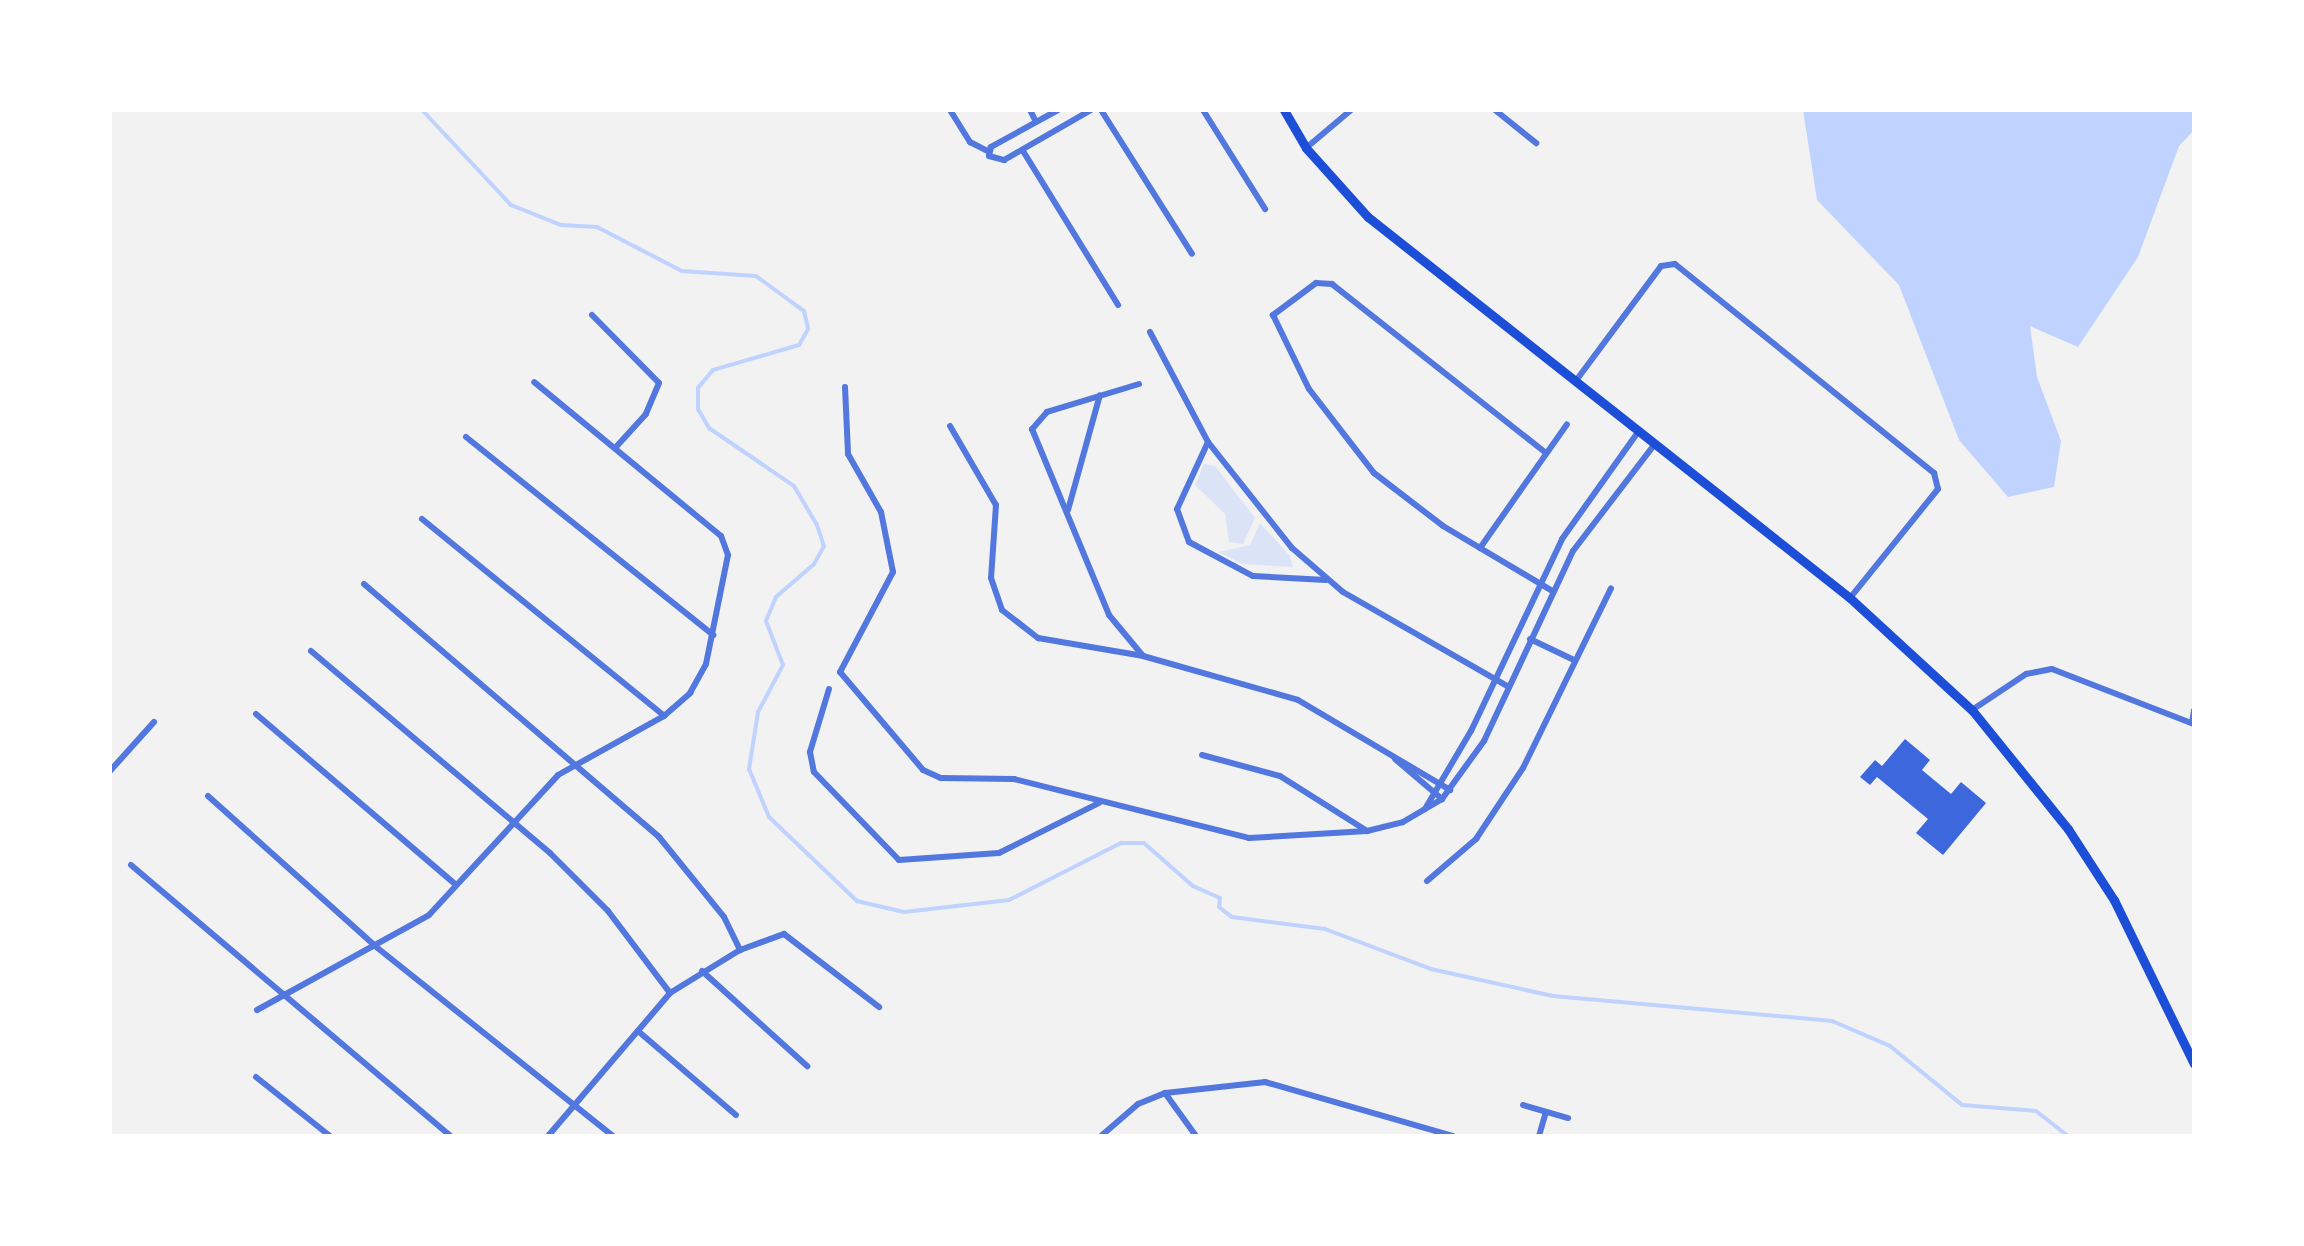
<!DOCTYPE html>
<html>
<head>
<meta charset="utf-8">
<style>
  body { margin:0 }
  #map { position:relative; width:2304px; height:1246px; overflow:hidden; background:#f2f2f2; font-family:"Public Sans",sans-serif }
  div>[style] { position:absolute }
  [style*='--x'] { left:calc(var(--x)*1px); top:calc(var(--y)*1px); width:calc(var(--w)*1px); rotate:calc(var(--a)*1deg) }
  .green>* { inset:0; background:#dbe4f7 }
  .water>* { inset:0; background:#bfd3fe }
  .stream>* { height:4px; margin:-2px; padding:0 2px; transform-origin:2px; border-radius:2px; background:#bfd3fe }
  .building>* { inset:0; background:#3d67dc }
  .minor>* { height:6px; margin:-3px; padding:0 3px; transform-origin:3px; border-radius:3px; background:#5277de }
  .secondary>* { height:9px; margin:-4.5px; padding:0 4.5px; transform-origin:4.5px; border-radius:4.5px; background:#1d4ed8 }
  span { translate:-50% -50%; white-space:nowrap; text-align:center; line-height:1.15; -webkit-text-stroke:7px #fff; paint-order:stroke }
  .frame { position:absolute; inset:0; border:112px solid #fff; pointer-events:none }
</style>
</head>
<body>
<div id="map">
  <div class="green">
    <i style="clip-path:polygon(1204px 464px,1215px 466px,1255px 518px,1243px 544px,1229px 542px,1225px 514px,1195px 485px)"></i>
    <i style="clip-path:polygon(1260px 523px,1290px 556px,1293px 567px,1242px 564px,1219px 552px,1250px 545px)"></i>
  </div>
  <div class="water">
    <i style="clip-path:polygon(1803px 110px,2194px 110px,2194px 130px,2179px 146px,2138px 257px,2078px 347px,2030px 326px,2037px 377px,2061px 441px,2054px 487px,2008px 497px,1959px 440px,1899px 285px,1817px 200px)"></i>
  </div>
  <div class="stream">
    <i style="--x:422;--y:110;--w:130;--a:46.9"></i>
    <i style="--x:511;--y:205;--w:54;--a:21.8"></i>
    <i style="--x:561;--y:225;--w:36;--a:3"></i>
    <i style="--x:597;--y:227;--w:96;--a:27.4"></i>
    <i style="--x:682;--y:271;--w:74;--a:3.9"></i>
    <i style="--x:756;--y:276;--w:59;--a:36.1"></i>
    <i style="--x:804;--y:311;--w:18;--a:77"></i>
    <i style="--x:808;--y:329;--w:18;--a:119"></i>
    <i style="--x:799;--y:345;--w:90;--a:163.8"></i>
    <i style="--x:713;--y:370;--w:23;--a:130"></i>
    <i style="--x:698;--y:388;--w:21;--a:90"></i>
    <i style="--x:698;--y:409;--w:22;--a:60"></i>
    <i style="--x:709;--y:428;--w:103;--a:34.3"></i>
    <i style="--x:794;--y:486;--w:45;--a:59.5"></i>
    <i style="--x:817;--y:525;--w:22;--a:72"></i>
    <i style="--x:824;--y:546;--w:21;--a:119"></i>
    <i style="--x:814;--y:564;--w:50;--a:139"></i>
    <i style="--x:776;--y:597;--w:26;--a:113"></i>
    <i style="--x:766;--y:621;--w:47;--a:68.9"></i>
    <i style="--x:783;--y:665;--w:53;--a:118"></i>
    <i style="--x:758;--y:712;--w:58;--a:99"></i>
    <i style="--x:749;--y:769;--w:52;--a:67.4"></i>
    <i style="--x:769;--y:817;--w:122;--a:43.7"></i>
    <i style="--x:857;--y:901;--w:48;--a:13.2"></i>
    <i style="--x:904;--y:912;--w:106;--a:-6.5"></i>
    <i style="--x:1009;--y:900;--w:126;--a:-27"></i>
    <i style="--x:1121;--y:843;--w:23;--a:0"></i>
    <i style="--x:1144;--y:843;--w:65;--a:41.3"></i>
    <i style="--x:1193;--y:886;--w:30;--a:24"></i>
    <i style="--x:1220;--y:898;--w:9;--a:96"></i>
    <i style="--x:1219;--y:907;--w:16;--a:38"></i>
    <i style="--x:1232;--y:917;--w:94;--a:7.4"></i>
    <i style="--x:1325;--y:929;--w:113;--a:20.7"></i>
    <i style="--x:1431;--y:969;--w:125;--a:12.5"></i>
    <i style="--x:1553;--y:996;--w:280;--a:5.1"></i>
    <i style="--x:1832;--y:1021;--w:63;--a:23.3"></i>
    <i style="--x:1890;--y:1046;--w:93;--a:39.3"></i>
    <i style="--x:1962;--y:1105;--w:74;--a:4.6"></i>
    <i style="--x:2036;--y:1111;--w:41;--a:38"></i>
  </div>
  <div class="building">
    <i style="clip-path:polygon(1905px 739px,1930px 760px,1922px 770px,1951px 794px,1961px 782px,1986px 803px,1943px 855px,1916px 833px,1928px 819px,1877px 777px,1870px 785px,1860px 777px,1875px 760px,1882px 766px)"></i>
  </div>
  <div class="minor">
    <i style="--x:950;--y:110;--w:38;--a:58"></i>
    <i style="--x:970;--y:142;--w:20;--a:27"></i>
    <i style="--x:1030;--y:110;--w:13;--a:63"></i>
    <i style="--x:1058;--y:110;--w:77;--a:151.1"></i>
    <i style="--x:991;--y:147;--w:9;--a:103"></i>
    <i style="--x:989;--y:156;--w:16;--a:15"></i>
    <i style="--x:1004;--y:160;--w:100;--a:-29.9"></i>
    <i style="--x:1101;--y:110;--w:170;--a:57.7"></i>
    <i style="--x:1203;--y:110;--w:117;--a:57.9"></i>
    <i style="--x:1495;--y:110;--w:53;--a:38.8"></i>
    <i style="--x:1306;--y:148;--w:59;--a:-40.2"></i>
    <i style="--x:1023;--y:151;--w:181;--a:58.3"></i>
    <i style="--x:592;--y:315;--w:95;--a:45.4"></i>
    <i style="--x:659;--y:383;--w:34;--a:113"></i>
    <i style="--x:646;--y:414;--w:43;--a:132.2"></i>
    <i style="--x:1150;--y:332;--w:124;--a:62.2"></i>
    <i style="--x:1208;--y:442;--w:135;--a:51.6"></i>
    <i style="--x:1292;--y:548;--w:67;--a:40.8"></i>
    <i style="--x:1343;--y:592;--w:189;--a:29.8"></i>
    <i style="--x:1575;--y:382;--w:144;--a:-53.4"></i>
    <i style="--x:1661;--y:266;--w:14;--a:-8"></i>
    <i style="--x:1675;--y:264;--w:333;--a:38.9"></i>
    <i style="--x:1934;--y:473;--w:16;--a:76"></i>
    <i style="--x:1938;--y:489;--w:140;--a:128.9"></i>
    <i style="--x:1139;--y:384;--w:96;--a:163.1"></i>
    <i style="--x:1047;--y:412;--w:23;--a:131"></i>
    <i style="--x:1032;--y:429;--w:201;--a:67.5"></i>
    <i style="--x:1109;--y:615;--w:53;--a:50.3"></i>
    <i style="--x:1143;--y:656;--w:161;--a:15.8"></i>
    <i style="--x:1298;--y:700;--w:177;--a:30.6"></i>
    <i style="--x:845;--y:387;--w:67;--a:87.4"></i>
    <i style="--x:848;--y:454;--w:67;--a:60.4"></i>
    <i style="--x:881;--y:512;--w:61;--a:78.7"></i>
    <i style="--x:893;--y:572;--w:113;--a:117.9"></i>
    <i style="--x:840;--y:672;--w:128;--a:49.7"></i>
    <i style="--x:923;--y:770;--w:20;--a:24"></i>
    <i style="--x:941;--y:778;--w:73;--a:0.8"></i>
    <i style="--x:1014;--y:779;--w:242;--a:14.1"></i>
    <i style="--x:1249;--y:838;--w:118;--a:-3.4"></i>
    <i style="--x:1367;--y:831;--w:37;--a:-14"></i>
    <i style="--x:1403;--y:822;--w:45;--a:-30.5"></i>
    <i style="--x:1442;--y:799;--w:72;--a:-54.1"></i>
    <i style="--x:1484;--y:741;--w:210;--a:-64.9"></i>
    <i style="--x:1573;--y:551;--w:133;--a:-52.6"></i>
    <i style="--x:950;--y:426;--w:91;--a:59.8"></i>
    <i style="--x:996;--y:505;--w:73;--a:93.9"></i>
    <i style="--x:991;--y:578;--w:34;--a:71"></i>
    <i style="--x:1002;--y:610;--w:46;--a:37.9"></i>
    <i style="--x:1038;--y:638;--w:107;--a:9.7"></i>
    <i style="--x:466;--y:437;--w:317;--a:38.7"></i>
    <i style="--x:1208;--y:442;--w:74;--a:114.8"></i>
    <i style="--x:1177;--y:509;--w:35;--a:70"></i>
    <i style="--x:1189;--y:542;--w:72;--a:28"></i>
    <i style="--x:1253;--y:576;--w:73;--a:3.1"></i>
    <i style="--x:1546;--y:453;--w:273;--a:-141.7"></i>
    <i style="--x:1332;--y:284;--w:16;--a:-176"></i>
    <i style="--x:1316;--y:283;--w:54;--a:143.3"></i>
    <i style="--x:1273;--y:315;--w:82;--a:64.1"></i>
    <i style="--x:1309;--y:389;--w:106;--a:52.3"></i>
    <i style="--x:1374;--y:473;--w:87;--a:37.5"></i>
    <i style="--x:1443;--y:526;--w:126;--a:30.7"></i>
    <i style="--x:1068;--y:510;--w:119;--a:-74.5"></i>
    <i style="--x:422;--y:519;--w:312;--a:39.1"></i>
    <i style="--x:1480;--y:548;--w:151;--a:-54.9"></i>
    <i style="--x:364;--y:584;--w:389;--a:40.6"></i>
    <i style="--x:659;--y:837;--w:103;--a:50.9"></i>
    <i style="--x:724;--y:917;--w:37;--a:64"></i>
    <i style="--x:1530;--y:639;--w:47;--a:25.5"></i>
    <i style="--x:311;--y:651;--w:313;--a:40.2"></i>
    <i style="--x:550;--y:853;--w:82;--a:45"></i>
    <i style="--x:608;--y:911;--w:103;--a:52.9"></i>
    <i style="--x:829;--y:689;--w:66;--a:106.8"></i>
    <i style="--x:810;--y:752;--w:20;--a:79"></i>
    <i style="--x:814;--y:772;--w:122;--a:46"></i>
    <i style="--x:899;--y:860;--w:100;--a:-4"></i>
    <i style="--x:999;--y:853;--w:112;--a:-26.6"></i>
    <i style="--x:1972;--y:710;--w:65;--a:-33.7"></i>
    <i style="--x:2026;--y:674;--w:26;--a:-11"></i>
    <i style="--x:2052;--y:669;--w:152;--a:21.2"></i>
    <i style="--x:256;--y:714;--w:260;--a:40.5"></i>
    <i style="--x:2192;--y:723;--w:13;--a:-81"></i>
    <i style="--x:1202;--y:755;--w:81;--a:15.1"></i>
    <i style="--x:1280;--y:776;--w:103;--a:32.3"></i>
    <i style="--x:1395;--y:759;--w:62;--a:40.4"></i>
    <i style="--x:110;--y:771;--w:66;--a:-48.1"></i>
    <i style="--x:208;--y:796;--w:224;--a:41.9"></i>
    <i style="--x:375;--y:946;--w:305;--a:38.6"></i>
    <i style="--x:1425;--y:809;--w:91;--a:-59.5"></i>
    <i style="--x:1471;--y:731;--w:212;--a:-64.6"></i>
    <i style="--x:1562;--y:539;--w:131;--a:-54.6"></i>
    <i style="--x:131;--y:865;--w:419;--a:40.3"></i>
    <i style="--x:1427;--y:881;--w:65;--a:-40.6"></i>
    <i style="--x:1476;--y:839;--w:85;--a:-56.5"></i>
    <i style="--x:1523;--y:768;--w:200;--a:-63.9"></i>
    <i style="--x:702;--y:971;--w:142;--a:42.1"></i>
    <i style="--x:257;--y:1010;--w:196;--a:-28.9"></i>
    <i style="--x:429;--y:915;--w:190;--a:-47.3"></i>
    <i style="--x:558;--y:775;--w:121;--a:-29.1"></i>
    <i style="--x:664;--y:716;--w:35;--a:-41"></i>
    <i style="--x:690;--y:693;--w:33;--a:-61"></i>
    <i style="--x:706;--y:664;--w:111;--a:-78.6"></i>
    <i style="--x:728;--y:555;--w:20;--a:-110"></i>
    <i style="--x:721;--y:536;--w:242;--a:-140.5"></i>
    <i style="--x:638;--y:1031;--w:129;--a:40.6"></i>
    <i style="--x:256;--y:1077;--w:95;--a:38.6"></i>
    <i style="--x:1165;--y:1093;--w:53;--a:54.2"></i>
    <i style="--x:1523;--y:1105;--w:47;--a:16.1"></i>
    <i style="--x:548;--y:1136;--w:188;--a:-49.5"></i>
    <i style="--x:670;--y:993;--w:82;--a:-31.6"></i>
    <i style="--x:740;--y:950;--w:47;--a:-20"></i>
    <i style="--x:784;--y:934;--w:120;--a:37.5"></i>
    <i style="--x:1101;--y:1136;--w:49;--a:-40.9"></i>
    <i style="--x:1138;--y:1104;--w:29;--a:-22"></i>
    <i style="--x:1165;--y:1093;--w:101;--a:-6.3"></i>
    <i style="--x:1265;--y:1082;--w:196;--a:16"></i>
    <i style="--x:1539;--y:1136;--w:25;--a:-74"></i>
  </div>
  <div class="secondary">
    <i style="--x:1284;--y:110;--w:44;--a:59.9"></i>
    <i style="--x:1306;--y:148;--w:93;--a:48.1"></i>
    <i style="--x:1368;--y:217;--w:614;--a:38.32"></i>
    <i style="--x:1850;--y:598;--w:166;--a:42.6"></i>
    <i style="--x:1972;--y:710;--w:153;--a:51.1"></i>
    <i style="--x:2068;--y:829;--w:85;--a:57.1"></i>
    <i style="--x:2114;--y:900;--w:182;--a:64"></i>
  </div>
  <div class="frame"></div>
</div>
</body>
</html>
